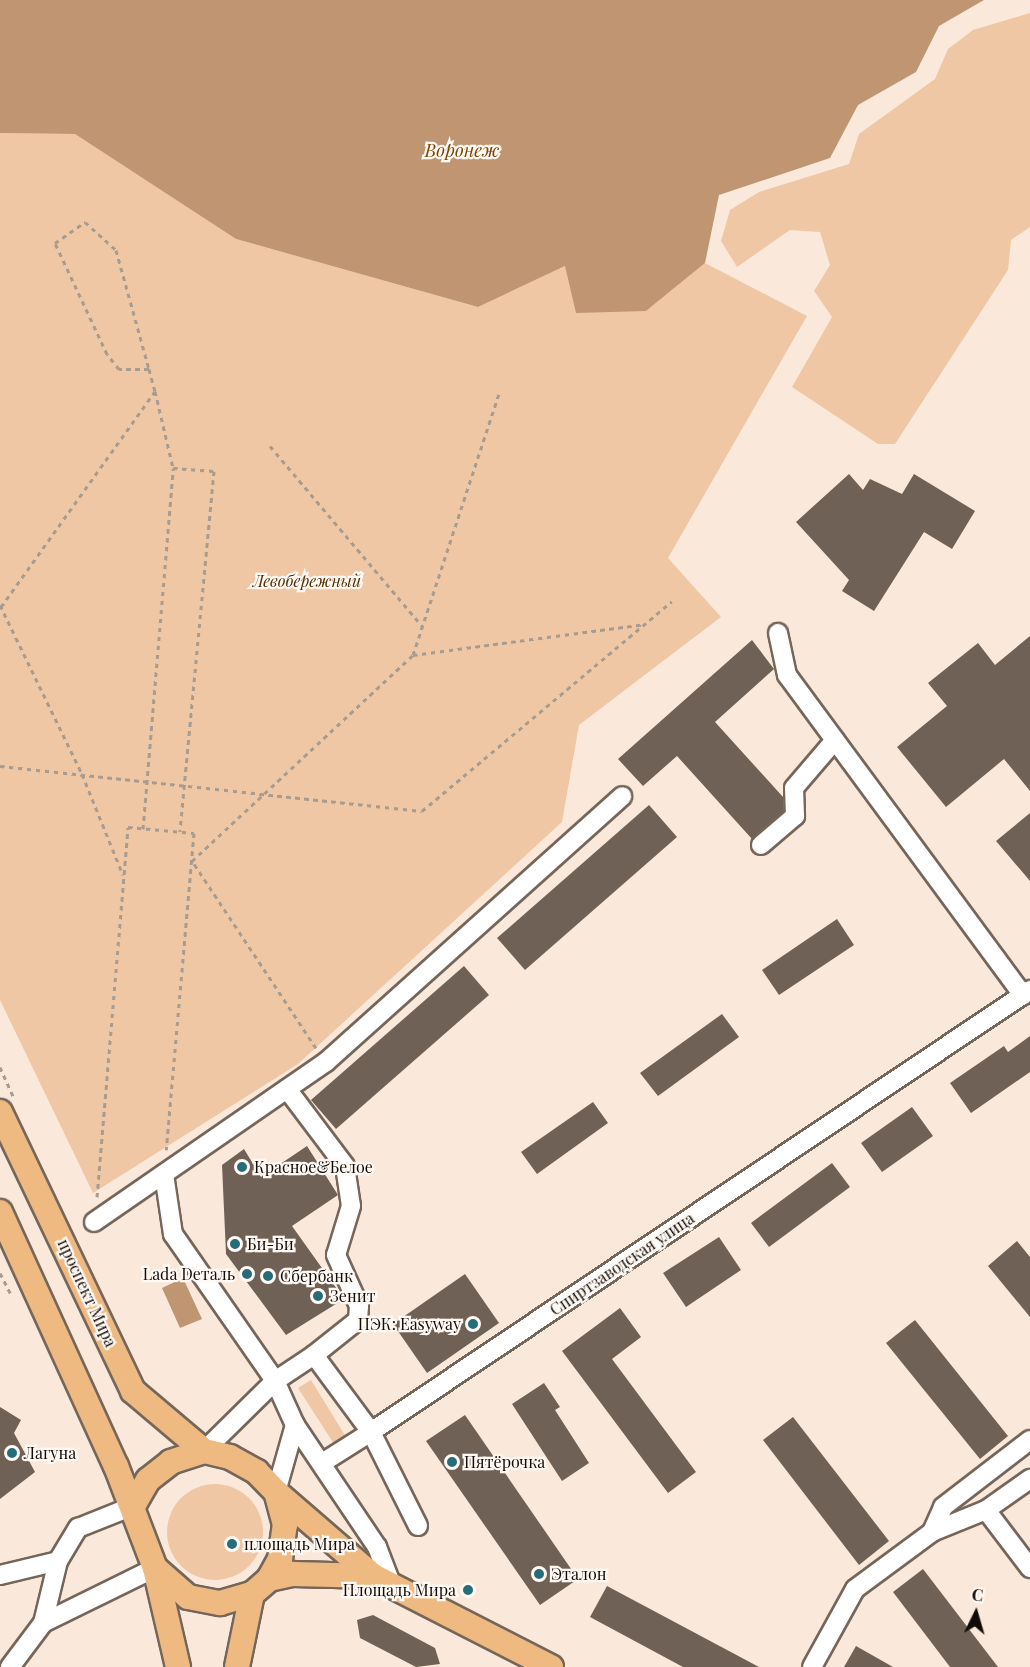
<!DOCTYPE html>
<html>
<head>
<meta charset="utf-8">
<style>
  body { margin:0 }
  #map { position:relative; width:1030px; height:1667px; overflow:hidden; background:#fae9db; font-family:"Playfair Display",serif }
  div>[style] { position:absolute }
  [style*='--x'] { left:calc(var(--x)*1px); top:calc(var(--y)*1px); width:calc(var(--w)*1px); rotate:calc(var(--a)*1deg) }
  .green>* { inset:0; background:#efc7a4 }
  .round { border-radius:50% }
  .water>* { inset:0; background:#bf9671 }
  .building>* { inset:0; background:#6f6155 }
  .path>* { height:3px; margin-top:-1.5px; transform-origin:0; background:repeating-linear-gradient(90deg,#a89b90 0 4.5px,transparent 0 9px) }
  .roads { filter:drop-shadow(2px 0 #75665a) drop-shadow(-2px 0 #75665a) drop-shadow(0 2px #75665a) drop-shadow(0 -2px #75665a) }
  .minor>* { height:18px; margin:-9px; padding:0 9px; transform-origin:9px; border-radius:9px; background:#fff }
  .major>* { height:24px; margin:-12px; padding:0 12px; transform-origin:12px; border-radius:12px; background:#efba82 }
  .dots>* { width:16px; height:16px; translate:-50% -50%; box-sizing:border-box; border:3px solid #fff8f3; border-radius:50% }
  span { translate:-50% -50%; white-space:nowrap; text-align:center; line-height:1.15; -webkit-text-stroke:4.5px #fff8f3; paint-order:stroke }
  .park-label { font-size:16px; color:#552d00; font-style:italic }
  .poi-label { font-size:16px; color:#110c08 }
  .left { translate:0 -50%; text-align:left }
  .right { translate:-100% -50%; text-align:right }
  .street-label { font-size:16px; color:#110c08 }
  .water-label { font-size:18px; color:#7a4504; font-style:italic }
  .north { position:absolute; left:946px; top:1583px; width:60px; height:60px; -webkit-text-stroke:4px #fff8f3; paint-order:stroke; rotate:5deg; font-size:16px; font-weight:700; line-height:24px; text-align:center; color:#110c08 }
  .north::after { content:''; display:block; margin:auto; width:21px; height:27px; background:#110c08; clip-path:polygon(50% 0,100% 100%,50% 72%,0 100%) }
</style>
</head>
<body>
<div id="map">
  <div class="green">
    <i style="clip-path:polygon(1030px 13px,1030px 227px,1011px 240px,1008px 270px,895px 444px,878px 444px,792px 387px,832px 317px,814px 291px,830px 265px,820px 232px,790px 230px,737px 267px,721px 241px,730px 210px,759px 192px,849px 164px,859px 134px,935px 79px,948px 49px,973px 30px)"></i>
    <i style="clip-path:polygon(0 133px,75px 134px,236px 239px,478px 307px,565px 266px,646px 311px,705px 263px,807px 316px,668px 558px,721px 617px,579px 725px,562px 822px,298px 1064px,93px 1193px,0 1000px)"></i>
    <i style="clip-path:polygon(311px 1380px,346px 1437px,334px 1444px,298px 1388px)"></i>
    <i class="round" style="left:167px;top:1484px;width:96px;height:96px"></i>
  </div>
  <div class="water">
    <i style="clip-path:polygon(0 0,984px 0,939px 26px,916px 72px,858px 105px,830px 158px,719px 195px,705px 263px,646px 311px,576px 313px,565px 266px,478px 307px,236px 239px,75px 134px,0 133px)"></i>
    <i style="clip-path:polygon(183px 1278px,202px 1319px,180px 1328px,162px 1288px)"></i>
  </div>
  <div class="building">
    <i style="clip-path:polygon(849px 474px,863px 490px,870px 479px,902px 494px,914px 474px,975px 511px,952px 549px,924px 532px,874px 611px,842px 591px,849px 580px,796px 522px)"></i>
    <i style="clip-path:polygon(1030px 636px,1030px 791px,1004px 759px,946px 807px,897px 747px,947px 706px,928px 683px,978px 643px,995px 665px)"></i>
    <i style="clip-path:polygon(752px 640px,774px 669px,715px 722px,783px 797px,784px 811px,752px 839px,677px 756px,643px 786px,618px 759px)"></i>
    <i style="clip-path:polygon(649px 805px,677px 837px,525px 970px,497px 938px)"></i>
    <i style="clip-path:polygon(1030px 813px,1030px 881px,996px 841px)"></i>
    <i style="clip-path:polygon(837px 919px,854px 945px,779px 995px,762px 970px)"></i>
    <i style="clip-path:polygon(464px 966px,489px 995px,336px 1129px,311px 1100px)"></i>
    <i style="clip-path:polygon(722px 1014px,739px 1037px,658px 1096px,640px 1073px)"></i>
    <i style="clip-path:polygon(1030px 1036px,1030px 1072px,971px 1113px,950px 1083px,1004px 1046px,1008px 1052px)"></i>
    <i style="clip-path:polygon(593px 1102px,608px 1123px,537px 1174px,521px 1152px)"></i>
    <i style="clip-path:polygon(912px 1107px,933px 1136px,882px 1172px,861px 1143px)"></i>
    <i style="clip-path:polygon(307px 1146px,338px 1195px,292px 1226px,344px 1299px,286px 1335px,226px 1254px,222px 1165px,244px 1149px,261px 1177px)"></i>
    <i style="clip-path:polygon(832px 1163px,850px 1187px,769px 1247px,751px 1223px)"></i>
    <i style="clip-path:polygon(719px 1237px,741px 1270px,686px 1307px,663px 1273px)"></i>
    <i style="clip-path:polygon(1017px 1241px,1030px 1257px,1030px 1317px,988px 1266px)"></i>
    <i style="clip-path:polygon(465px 1274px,499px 1323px,427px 1373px,393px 1324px)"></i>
    <i style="clip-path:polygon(620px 1308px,641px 1337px,612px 1359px,696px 1472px,668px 1493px,562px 1351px)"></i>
    <i style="clip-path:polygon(915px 1320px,1008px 1436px,980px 1459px,886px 1343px)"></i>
    <i style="clip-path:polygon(544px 1383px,560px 1407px,555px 1410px,589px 1463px,562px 1481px,512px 1404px)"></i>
    <i style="clip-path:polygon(0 1407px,21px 1420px,14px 1433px,35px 1472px,0 1499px)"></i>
    <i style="clip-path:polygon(465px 1415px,578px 1579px,540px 1605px,426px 1441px)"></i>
    <i style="clip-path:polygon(793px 1417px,889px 1541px,859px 1565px,763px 1440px)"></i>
    <i style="clip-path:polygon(923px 1569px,998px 1667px,950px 1667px,893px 1592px)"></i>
    <i style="clip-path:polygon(607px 1586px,759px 1667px,683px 1667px,590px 1617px)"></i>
    <i style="clip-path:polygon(373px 1615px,435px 1648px,440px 1664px,416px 1667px,360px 1638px,357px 1620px)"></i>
    <i style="clip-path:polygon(856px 1646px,893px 1667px,844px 1667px)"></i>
  </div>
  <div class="path">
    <i style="--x:149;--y:369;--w:30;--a:180"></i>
    <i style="--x:119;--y:369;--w:19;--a:-129"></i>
    <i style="--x:107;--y:354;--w:123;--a:-115.1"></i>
    <i style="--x:55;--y:243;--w:37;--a:-35"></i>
    <i style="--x:85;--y:222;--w:42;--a:42.1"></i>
    <i style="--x:116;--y:250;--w:123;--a:74.5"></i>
    <i style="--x:149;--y:369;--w:23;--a:75"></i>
    <i style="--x:155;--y:391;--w:79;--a:76.8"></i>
    <i style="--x:270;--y:446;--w:237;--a:49.8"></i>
    <i style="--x:0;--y:605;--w:188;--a:64.1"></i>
    <i style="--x:82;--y:774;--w:109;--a:67.9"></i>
    <i style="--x:1;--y:607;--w:265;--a:-54.5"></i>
    <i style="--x:413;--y:655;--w:233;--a:-7.6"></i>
    <i style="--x:0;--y:766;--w:424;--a:6.1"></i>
    <i style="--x:422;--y:811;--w:326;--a:-40"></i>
    <i style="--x:143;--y:829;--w:362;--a:-85.2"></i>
    <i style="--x:173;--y:468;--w:41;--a:4.2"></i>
    <i style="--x:214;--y:471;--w:362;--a:95.4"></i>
    <i style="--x:316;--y:1048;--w:224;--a:-123.5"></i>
    <i style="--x:192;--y:861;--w:302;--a:-43"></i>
    <i style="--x:413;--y:655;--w:278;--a:-71.8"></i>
    <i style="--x:0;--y:1067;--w:32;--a:66"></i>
    <i style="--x:97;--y:1197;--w:371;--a:-85.2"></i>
    <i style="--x:128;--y:827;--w:66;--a:5.2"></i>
    <i style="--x:194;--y:833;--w:318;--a:95"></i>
    <i style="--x:0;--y:1273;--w:25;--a:63"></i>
  </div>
  <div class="roads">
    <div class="minor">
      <i style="--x:778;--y:633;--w:43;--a:77.9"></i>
      <i style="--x:787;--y:675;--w:398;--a:53.6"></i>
      <i style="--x:761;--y:845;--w:45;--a:-40.5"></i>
      <i style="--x:795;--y:816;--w:28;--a:-92"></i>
      <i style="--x:794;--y:788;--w:63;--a:-49.5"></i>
      <i style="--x:287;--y:1089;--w:96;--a:53"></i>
      <i style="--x:345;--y:1166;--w:40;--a:81.5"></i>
      <i style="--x:351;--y:1206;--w:51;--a:107"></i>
      <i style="--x:336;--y:1255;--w:56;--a:65.7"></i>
      <i style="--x:359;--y:1306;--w:14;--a:94"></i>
      <i style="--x:358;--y:1320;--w:56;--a:141.5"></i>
      <i style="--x:164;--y:1174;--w:61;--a:81.5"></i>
      <i style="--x:173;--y:1234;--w:179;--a:55.2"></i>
      <i style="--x:275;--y:1381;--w:100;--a:135.4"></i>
      <i style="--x:94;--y:1222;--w:282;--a:-34.6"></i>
      <i style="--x:326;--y:1062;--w:398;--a:-41.9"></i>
      <i style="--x:322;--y:1463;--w:58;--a:-32.3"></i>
      <i style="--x:371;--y:1432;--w:105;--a:63.4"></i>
      <i style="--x:276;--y:1492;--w:70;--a:-74.2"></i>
      <i style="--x:986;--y:1510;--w:73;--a:52.8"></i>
      <i style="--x:932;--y:1532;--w:58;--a:-22.2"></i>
      <i style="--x:986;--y:1510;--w:54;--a:-35.2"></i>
      <i style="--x:0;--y:1575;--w:60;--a:-13.6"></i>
      <i style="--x:392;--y:1586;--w:42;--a:-111"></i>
      <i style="--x:377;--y:1547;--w:147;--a:-123.9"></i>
      <i style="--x:295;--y:1425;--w:48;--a:-114.4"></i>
      <i style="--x:275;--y:1381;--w:47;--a:-33.7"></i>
      <i style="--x:314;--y:1355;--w:96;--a:53.5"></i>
      <i style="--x:371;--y:1432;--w:794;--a:-33.85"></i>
      <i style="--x:43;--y:1623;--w:125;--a:-26.2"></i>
      <i style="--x:10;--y:1667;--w:55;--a:-53.1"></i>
      <i style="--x:43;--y:1623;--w:64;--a:-76.4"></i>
      <i style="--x:58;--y:1561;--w:39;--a:-59"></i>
      <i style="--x:78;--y:1528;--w:59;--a:-21.8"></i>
      <i style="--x:812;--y:1667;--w:89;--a:-61.1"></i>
      <i style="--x:855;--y:1589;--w:96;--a:-36.5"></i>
      <i style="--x:932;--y:1532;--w:27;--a:-66"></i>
      <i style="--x:943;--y:1507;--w:110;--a:-37.6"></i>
    </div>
    <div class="major">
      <i style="--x:0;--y:1112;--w:309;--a:64.5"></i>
      <i style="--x:133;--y:1391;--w:93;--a:40.2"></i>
      <i style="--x:0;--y:1212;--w:279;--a:65.5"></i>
      <i style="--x:116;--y:1466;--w:109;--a:69.1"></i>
      <i style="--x:155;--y:1568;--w:44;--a:41.3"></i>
      <i style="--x:188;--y:1597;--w:33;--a:11"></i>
      <i style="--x:220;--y:1603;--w:33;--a:-16"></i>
      <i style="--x:252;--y:1594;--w:23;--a:-41"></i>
      <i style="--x:269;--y:1579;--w:23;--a:-61"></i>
      <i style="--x:280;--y:1559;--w:34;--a:-82"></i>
      <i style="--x:285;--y:1525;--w:34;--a:-105"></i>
      <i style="--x:276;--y:1492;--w:28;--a:-134"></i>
      <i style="--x:257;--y:1472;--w:31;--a:-151"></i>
      <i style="--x:230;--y:1457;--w:27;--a:-167"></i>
      <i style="--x:204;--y:1451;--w:35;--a:162"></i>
      <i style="--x:171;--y:1462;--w:29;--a:142"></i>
      <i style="--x:148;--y:1480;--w:30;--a:120"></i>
      <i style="--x:276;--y:1492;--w:128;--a:40.9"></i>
      <i style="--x:373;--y:1576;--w:200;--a:27.1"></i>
      <i style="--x:155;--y:1568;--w:102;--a:76.9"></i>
      <i style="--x:269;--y:1579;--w:25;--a:-12"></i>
      <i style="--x:293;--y:1574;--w:80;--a:1.4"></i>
      <i style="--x:237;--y:1667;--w:75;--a:-78.4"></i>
    </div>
  </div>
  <div class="dots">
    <i style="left:242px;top:1167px;background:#266d7a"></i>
    <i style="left:235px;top:1244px;background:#266d7a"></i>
    <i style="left:247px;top:1274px;background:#266d7a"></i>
    <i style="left:268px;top:1276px;background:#266d7a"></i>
    <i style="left:318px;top:1296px;background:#266d7a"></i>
    <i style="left:473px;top:1324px;background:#266d7a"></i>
    <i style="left:12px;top:1453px;background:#266d7a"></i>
    <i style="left:452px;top:1462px;background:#266d7a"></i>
    <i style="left:232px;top:1544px;background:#266d7a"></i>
    <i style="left:539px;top:1574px;background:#266d7a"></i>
    <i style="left:468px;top:1590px;background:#266d7a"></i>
  </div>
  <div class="park-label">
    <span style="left:307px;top:581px">Левобережный</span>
  </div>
  <div class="poi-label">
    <span class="left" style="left:254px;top:1167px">Красное&amp;Белое</span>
    <span class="left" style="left:247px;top:1244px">Би-Би</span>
    <span class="right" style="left:235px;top:1274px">Lada Dеталь</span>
    <span class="left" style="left:280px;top:1276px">Сбербанк</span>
    <span class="left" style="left:330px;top:1296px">Зенит</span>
    <span class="right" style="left:461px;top:1324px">ПЭК: Easyway</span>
    <span class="left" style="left:24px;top:1453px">Лагуна</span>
    <span class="left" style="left:464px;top:1462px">Пятёрочка</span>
    <span class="left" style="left:244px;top:1544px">площадь Мира</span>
    <span class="left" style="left:551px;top:1574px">Эталон</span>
    <span class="right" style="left:456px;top:1590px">Площадь Мира</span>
  </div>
  <div class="street-label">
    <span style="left:622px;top:1264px;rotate:-34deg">Спиртзаводская улица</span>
    <span style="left:87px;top:1293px;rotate:65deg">проспект Мира</span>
  </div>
  <div class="water-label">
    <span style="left:462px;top:150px">Воронеж</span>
  </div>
  <div class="north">С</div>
</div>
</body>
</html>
